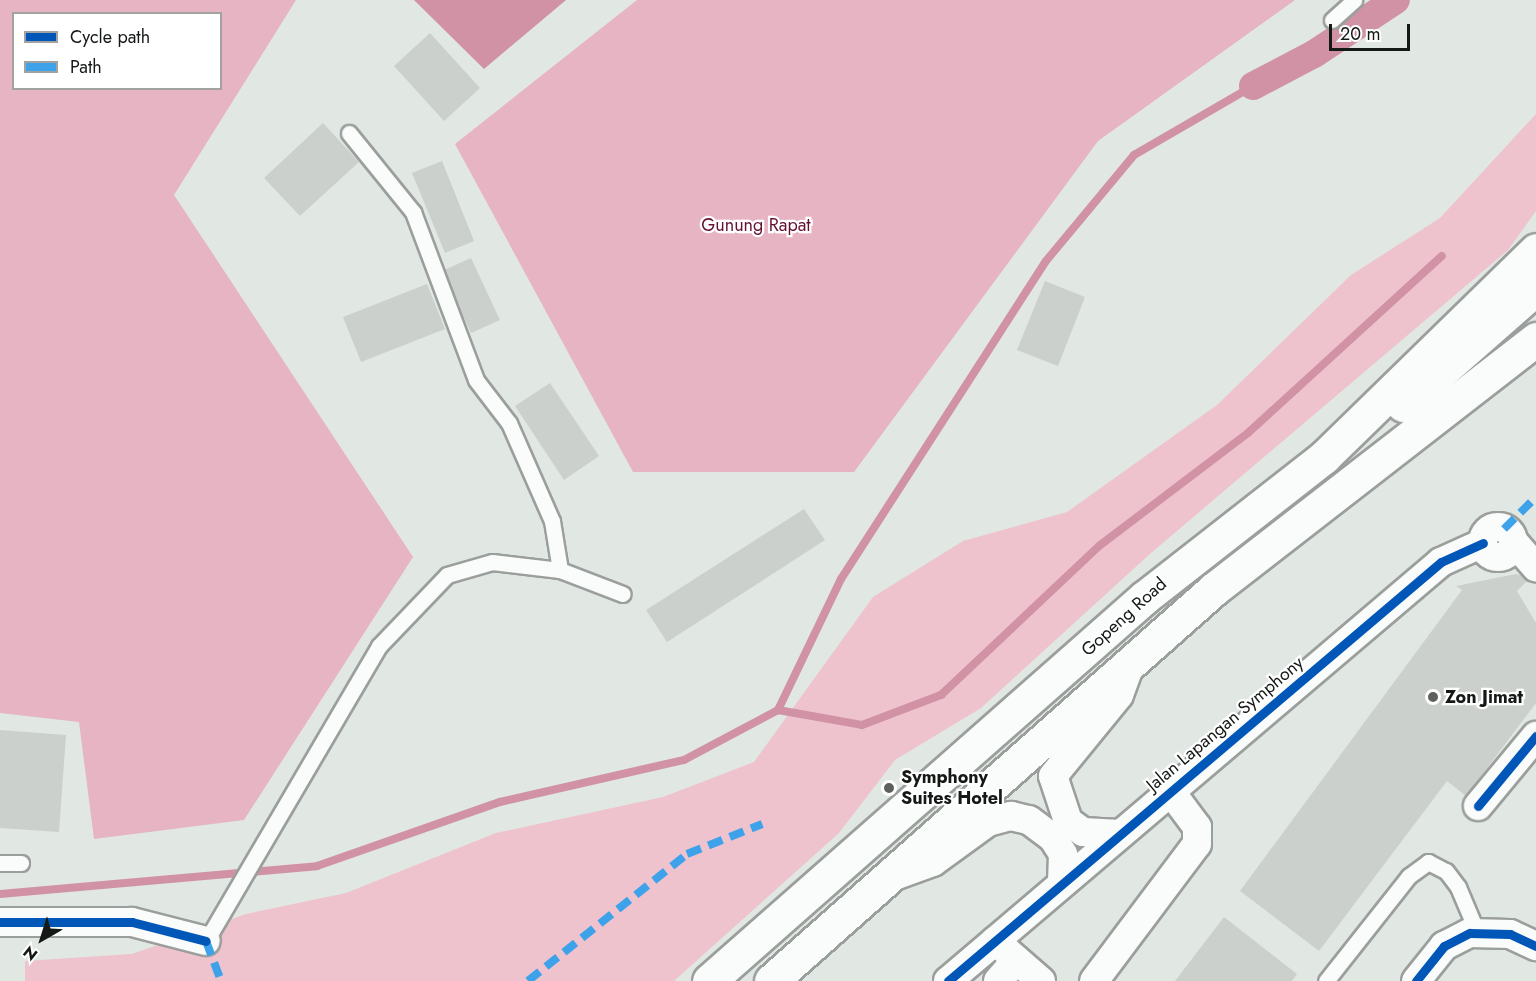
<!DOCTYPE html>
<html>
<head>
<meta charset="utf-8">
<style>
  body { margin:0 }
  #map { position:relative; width:1536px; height:981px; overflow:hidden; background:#e1e7e2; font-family:Jost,sans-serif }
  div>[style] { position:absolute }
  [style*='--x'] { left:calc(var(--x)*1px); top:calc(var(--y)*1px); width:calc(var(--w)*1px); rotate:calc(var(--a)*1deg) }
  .green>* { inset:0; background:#eec3ce }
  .forest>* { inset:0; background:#e6b4c2 }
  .water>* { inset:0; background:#d092a4 }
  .stream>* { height:8px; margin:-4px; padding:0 4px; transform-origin:4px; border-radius:4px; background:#d092a4 }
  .canal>* { height:28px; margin:-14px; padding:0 14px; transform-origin:14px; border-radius:14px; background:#d092a4 }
  .building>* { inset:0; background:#cbd0cc }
  .roads { filter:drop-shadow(2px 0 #9b9f9c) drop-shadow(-2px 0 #9b9f9c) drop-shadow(0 2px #9b9f9c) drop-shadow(0 -2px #9b9f9c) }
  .service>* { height:15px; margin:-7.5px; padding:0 7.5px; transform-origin:7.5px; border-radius:7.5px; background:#fafbfb }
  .minor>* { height:28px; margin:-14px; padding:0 14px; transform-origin:14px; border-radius:14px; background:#fafbfb }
  .minor>.ring { margin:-14px; padding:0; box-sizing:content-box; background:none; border:28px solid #fafbfb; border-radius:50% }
  .trunk>* { height:33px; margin:-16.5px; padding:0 16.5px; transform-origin:16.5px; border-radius:16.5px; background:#fafbfb }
  .quiet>* { height:8px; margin-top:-4px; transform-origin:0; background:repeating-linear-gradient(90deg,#3da2ea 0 15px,transparent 0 23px) }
  .cycleway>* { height:9px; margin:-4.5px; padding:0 4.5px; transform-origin:4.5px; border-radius:4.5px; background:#0057b8 }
  .dots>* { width:16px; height:16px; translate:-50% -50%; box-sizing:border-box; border:3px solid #fff; border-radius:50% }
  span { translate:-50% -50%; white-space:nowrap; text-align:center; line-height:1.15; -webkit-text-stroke:4.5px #fff; paint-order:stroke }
  .park-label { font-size:18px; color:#651134 }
  .street-label { font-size:18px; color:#151916 }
  .poi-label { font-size:18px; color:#151916; font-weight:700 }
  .left { translate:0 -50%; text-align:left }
  .legend { position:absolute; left:12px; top:12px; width:210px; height:78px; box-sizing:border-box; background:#fff; border:2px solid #a1a3a2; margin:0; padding:8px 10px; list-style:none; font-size:18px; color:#151916 }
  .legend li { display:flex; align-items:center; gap:12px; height:30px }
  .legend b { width:30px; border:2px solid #a1a3a2 }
  .north { position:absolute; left:12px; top:909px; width:60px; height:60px; -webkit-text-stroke:4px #fff; paint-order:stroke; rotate:219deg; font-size:16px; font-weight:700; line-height:24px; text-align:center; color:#151916 }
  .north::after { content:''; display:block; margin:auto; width:21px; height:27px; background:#151916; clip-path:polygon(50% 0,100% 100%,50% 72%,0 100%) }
  .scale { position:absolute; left:1329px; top:24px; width:81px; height:27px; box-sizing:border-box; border:3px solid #151916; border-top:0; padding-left:8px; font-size:18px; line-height:21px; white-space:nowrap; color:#151916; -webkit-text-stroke:4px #fff; paint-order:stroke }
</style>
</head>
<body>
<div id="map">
  <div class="green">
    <i style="clip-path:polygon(1536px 114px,1536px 211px,1508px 250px,1151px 553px,981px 708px,895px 760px,839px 833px,674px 981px,25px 981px,25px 961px,132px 954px,246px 914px,346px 893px,496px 833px,663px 797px,754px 762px,873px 597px,963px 541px,1067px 512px,1217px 405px,1351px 275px,1440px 218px)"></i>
  </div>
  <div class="forest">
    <i style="clip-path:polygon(evenodd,0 0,296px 0,174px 195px,413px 557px,244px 820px,94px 839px,79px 722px,0 713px,0 0,14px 14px,220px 14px,220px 88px,14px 88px,14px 14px)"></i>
    <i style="clip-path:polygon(637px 0,1295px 0,1098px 141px,854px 472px,633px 472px,455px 144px)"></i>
  </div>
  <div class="water">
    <i style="clip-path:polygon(414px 0,566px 0,484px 69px)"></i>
  </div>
  <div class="stream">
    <i style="--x:778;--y:710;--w:85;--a:10.1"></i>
    <i style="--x:862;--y:725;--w:85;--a:-20.8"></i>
    <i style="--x:941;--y:695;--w:217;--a:-43.3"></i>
    <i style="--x:1099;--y:546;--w:188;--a:-37.2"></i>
    <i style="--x:1249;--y:432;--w:261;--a:-42.4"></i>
    <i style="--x:0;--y:894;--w:318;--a:-5"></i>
    <i style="--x:317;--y:866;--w:194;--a:-19.3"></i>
    <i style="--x:500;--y:802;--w:189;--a:-12.9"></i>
    <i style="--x:684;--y:760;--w:106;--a:-28"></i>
    <i style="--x:778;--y:710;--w:145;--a:-64.3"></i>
    <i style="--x:841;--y:579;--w:378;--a:-57.2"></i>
    <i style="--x:1046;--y:261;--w:138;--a:-50.3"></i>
    <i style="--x:1134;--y:155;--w:138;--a:-30.1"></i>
  </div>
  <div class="canal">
    <i style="--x:1253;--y:86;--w:69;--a:-27.7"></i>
    <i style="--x:1314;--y:54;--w:98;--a:-33.4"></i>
  </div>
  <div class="building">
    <i style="clip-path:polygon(430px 33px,480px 88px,444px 121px,394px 66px)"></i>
    <i style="clip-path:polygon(323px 123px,359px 162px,300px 216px,264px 178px)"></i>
    <i style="clip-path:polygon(442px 161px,474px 241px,445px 253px,412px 173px)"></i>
    <i style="clip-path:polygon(471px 258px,500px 320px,471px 333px,442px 271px)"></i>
    <i style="clip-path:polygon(1045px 281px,1085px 297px,1058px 366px,1017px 350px)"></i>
    <i style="clip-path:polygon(427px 284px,445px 329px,361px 362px,343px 317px)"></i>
    <i style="clip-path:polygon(550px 383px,599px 456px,564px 480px,515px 406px)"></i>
    <i style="clip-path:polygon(804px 509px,825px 540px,667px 642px,646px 610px)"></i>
    <i style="clip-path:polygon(1516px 574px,1530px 578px,1517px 591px,1536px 623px,1536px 703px,1466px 796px,1447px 781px,1319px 951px,1240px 891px,1462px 590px,1456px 586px)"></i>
    <i style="clip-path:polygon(0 730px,66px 735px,59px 832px,0 828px)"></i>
    <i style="clip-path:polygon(1224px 917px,1297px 974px,1292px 981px,1175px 981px)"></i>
  </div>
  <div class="roads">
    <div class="service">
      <i style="--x:1332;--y:20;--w:30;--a:-42"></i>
      <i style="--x:349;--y:133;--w:102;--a:51"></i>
      <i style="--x:413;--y:212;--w:179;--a:69.4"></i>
      <i style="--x:476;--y:380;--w:54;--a:52.5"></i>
      <i style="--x:509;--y:423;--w:107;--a:66.3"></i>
      <i style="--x:552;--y:521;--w:50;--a:80.7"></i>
      <i style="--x:0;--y:863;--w:21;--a:0"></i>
      <i style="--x:206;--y:941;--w:342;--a:-59.6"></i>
      <i style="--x:379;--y:646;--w:98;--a:-46.2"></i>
      <i style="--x:447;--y:575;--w:47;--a:-16.1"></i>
      <i style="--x:492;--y:562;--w:68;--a:6.7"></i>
      <i style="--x:560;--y:570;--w:67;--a:20.9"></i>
      <i style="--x:1326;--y:981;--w:134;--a:-51.7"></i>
      <i style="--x:1409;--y:876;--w:24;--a:-36"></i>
      <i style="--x:1428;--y:862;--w:20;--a:27"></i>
      <i style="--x:1446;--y:871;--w:20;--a:53"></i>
      <i style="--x:1458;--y:887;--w:49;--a:67.1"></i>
    </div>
    <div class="minor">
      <i class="ring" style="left:1483px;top:527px;width:2px;height:2px"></i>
      <i style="--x:1513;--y:541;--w:35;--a:49"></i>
      <i style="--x:1478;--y:806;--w:91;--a:-50.4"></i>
      <i style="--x:1120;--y:834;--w:37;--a:-177"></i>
      <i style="--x:1083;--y:832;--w:19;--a:-144"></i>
      <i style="--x:1068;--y:821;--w:47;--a:-108.4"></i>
      <i style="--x:1053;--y:776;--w:104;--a:-50.8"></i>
      <i style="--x:1119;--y:695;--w:32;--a:-70"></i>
      <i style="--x:894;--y:876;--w:41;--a:-19.7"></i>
      <i style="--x:933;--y:862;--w:68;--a:-36"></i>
      <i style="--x:988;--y:822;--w:24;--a:-15"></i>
      <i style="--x:1011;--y:816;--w:18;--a:13"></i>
      <i style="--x:1029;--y:820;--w:30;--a:37"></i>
      <i style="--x:1053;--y:838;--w:19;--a:58"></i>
      <i style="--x:1063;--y:854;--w:29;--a:92"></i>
      <i style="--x:0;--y:922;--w:132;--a:0"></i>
      <i style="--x:132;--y:922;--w:76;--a:14.4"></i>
      <i style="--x:995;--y:941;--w:61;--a:41"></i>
      <i style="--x:948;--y:981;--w:647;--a:-40.36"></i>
      <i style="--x:1441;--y:562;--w:46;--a:-24.3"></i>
      <i style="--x:998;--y:981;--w:28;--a:-49"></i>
      <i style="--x:1094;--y:981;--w:171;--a:-53.1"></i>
      <i style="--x:1197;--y:844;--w:17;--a:-90"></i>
      <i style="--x:1197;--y:827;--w:44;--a:-126.6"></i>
      <i style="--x:1416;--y:981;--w:45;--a:-51.3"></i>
      <i style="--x:1444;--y:946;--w:29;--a:-27"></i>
      <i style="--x:1470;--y:933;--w:40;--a:1.4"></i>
      <i style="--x:1510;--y:934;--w:29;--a:25"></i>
    </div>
    <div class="trunk">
      <i style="--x:1403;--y:405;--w:177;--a:-41.3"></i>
      <i style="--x:709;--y:981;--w:581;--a:-41.37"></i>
      <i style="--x:1145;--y:597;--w:227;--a:-38"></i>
      <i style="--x:1324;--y:457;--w:296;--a:-44.3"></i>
      <i style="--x:771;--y:981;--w:592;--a:-41.5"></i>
      <i style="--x:1214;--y:589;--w:408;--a:-37.8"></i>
    </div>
  </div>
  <div class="quiet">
    <i style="--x:1504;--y:529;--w:45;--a:-45"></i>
    <i style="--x:206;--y:941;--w:43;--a:69.4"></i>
    <i style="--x:528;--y:981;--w:203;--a:-38.6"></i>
    <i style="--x:687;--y:854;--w:81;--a:-21.8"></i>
  </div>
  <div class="cycleway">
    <i style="--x:1478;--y:806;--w:91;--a:-50.4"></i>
    <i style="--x:0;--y:922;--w:132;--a:0"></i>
    <i style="--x:132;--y:922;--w:76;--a:14.4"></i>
    <i style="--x:948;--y:981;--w:647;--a:-40.36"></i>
    <i style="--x:1441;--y:562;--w:46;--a:-24.3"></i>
    <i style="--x:1416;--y:981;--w:45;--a:-51.3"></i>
    <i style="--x:1444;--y:946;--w:29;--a:-27"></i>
    <i style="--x:1470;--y:933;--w:40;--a:1.4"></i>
    <i style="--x:1510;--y:934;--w:29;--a:25"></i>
  </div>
  <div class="dots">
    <i style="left:1433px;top:697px;background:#5c615d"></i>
    <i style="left:889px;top:788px;background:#5c615d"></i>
  </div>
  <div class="park-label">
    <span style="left:756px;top:225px">Gunung Rapat</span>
  </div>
  <div class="street-label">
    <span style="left:1124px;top:617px;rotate:-42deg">Gopeng Road</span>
    <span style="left:1225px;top:724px;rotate:-40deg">Jalan Lapangan Symphony</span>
  </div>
  <div class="poi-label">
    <span class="left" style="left:1445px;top:697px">Zon Jimat</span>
    <span class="left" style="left:901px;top:788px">Symphony<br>Suites Hotel</span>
  </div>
  <ul class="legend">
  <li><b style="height:8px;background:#0057b8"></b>Cycle path</li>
  <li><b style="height:8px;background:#3da2ea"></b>Path</li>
  </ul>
  <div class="north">N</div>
  <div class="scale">20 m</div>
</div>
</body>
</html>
